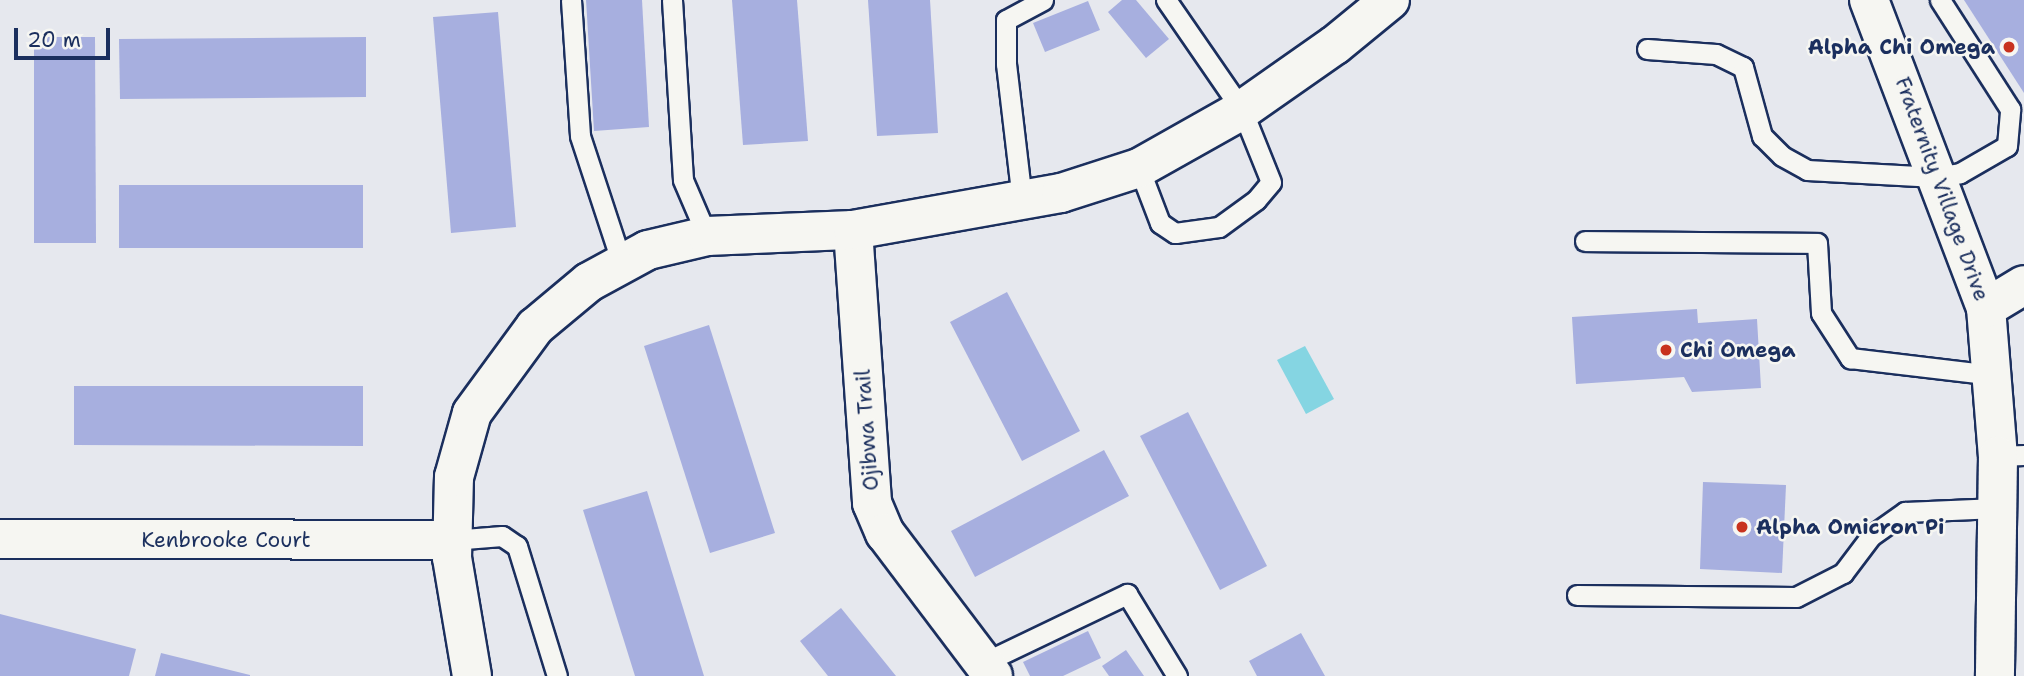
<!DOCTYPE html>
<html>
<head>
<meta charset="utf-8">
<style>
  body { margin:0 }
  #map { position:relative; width:2024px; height:676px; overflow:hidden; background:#e6e8ee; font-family:"Shantell Sans",sans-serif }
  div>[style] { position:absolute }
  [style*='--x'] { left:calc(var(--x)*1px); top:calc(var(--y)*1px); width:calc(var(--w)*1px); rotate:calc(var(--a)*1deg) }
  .water>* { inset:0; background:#85d5e2 }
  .building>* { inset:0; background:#a7afdf }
  .roads { filter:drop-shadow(2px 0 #1b2f5e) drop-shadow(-2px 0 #1b2f5e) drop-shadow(0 2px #1b2f5e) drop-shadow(0 -2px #1b2f5e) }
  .lane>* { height:19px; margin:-9.5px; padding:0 9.5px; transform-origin:9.5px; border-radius:9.5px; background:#f6f6f2 }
  .street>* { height:38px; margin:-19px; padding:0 19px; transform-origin:19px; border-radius:19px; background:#f6f6f2 }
  .dots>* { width:19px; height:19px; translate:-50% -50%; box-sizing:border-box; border:4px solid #f6f6f2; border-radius:50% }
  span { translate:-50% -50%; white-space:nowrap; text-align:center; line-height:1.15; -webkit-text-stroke:5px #f6f6f2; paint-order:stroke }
  .poi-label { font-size:21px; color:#1b2f5e; font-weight:700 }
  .right { translate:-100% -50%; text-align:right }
  .left { translate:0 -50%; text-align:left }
  .street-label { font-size:21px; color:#1b2f5e }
  .scale { position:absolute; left:14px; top:28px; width:96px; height:32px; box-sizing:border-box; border:4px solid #1b2f5e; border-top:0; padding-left:9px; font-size:21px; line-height:24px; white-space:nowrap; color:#1b2f5e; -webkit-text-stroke:5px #f6f6f2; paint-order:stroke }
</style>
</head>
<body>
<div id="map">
  <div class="water">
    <i style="clip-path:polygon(1305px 346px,1334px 399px,1306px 414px,1277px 360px)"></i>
  </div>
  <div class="building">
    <i style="clip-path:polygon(586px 0,642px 0,649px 127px,594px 131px)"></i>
    <i style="clip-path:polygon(732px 0,797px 0,808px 141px,743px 145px)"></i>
    <i style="clip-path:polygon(868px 0,930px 0,938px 133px,877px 136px)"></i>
    <i style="clip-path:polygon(1122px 0,1136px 0,1169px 39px,1146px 58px,1108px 12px)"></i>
    <i style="clip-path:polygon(1964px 0,2024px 0,2024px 93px)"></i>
    <i style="clip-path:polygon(1088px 1px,1100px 30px,1045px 52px,1033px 23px)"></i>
    <i style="clip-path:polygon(498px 12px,516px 227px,451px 233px,433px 17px)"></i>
    <i style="clip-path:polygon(34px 37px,95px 37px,96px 243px,34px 243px)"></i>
    <i style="clip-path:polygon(366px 37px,366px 97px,120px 99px,119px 39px)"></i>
    <i style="clip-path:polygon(119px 185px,363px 185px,363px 248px,119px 248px)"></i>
    <i style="clip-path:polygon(1007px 292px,1080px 431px,1022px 461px,950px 322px)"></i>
    <i style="clip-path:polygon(1697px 309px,1698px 323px,1757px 319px,1761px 388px,1692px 392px,1684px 377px,1576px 384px,1572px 317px)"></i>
    <i style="clip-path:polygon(709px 325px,775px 533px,710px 553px,644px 346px)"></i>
    <i style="clip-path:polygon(74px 386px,363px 386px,363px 446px,74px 445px)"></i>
    <i style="clip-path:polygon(1188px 412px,1267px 566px,1220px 590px,1140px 436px)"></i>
    <i style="clip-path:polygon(1104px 450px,1129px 496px,975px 577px,951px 531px)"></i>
    <i style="clip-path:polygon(1703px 482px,1786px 485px,1782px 573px,1700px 569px)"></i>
    <i style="clip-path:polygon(647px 491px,704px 676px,635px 676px,583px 510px)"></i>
    <i style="clip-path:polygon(841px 608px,896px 676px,828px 676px,800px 641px)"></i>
    <i style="clip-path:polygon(0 614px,136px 649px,129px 676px,0 676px)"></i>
    <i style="clip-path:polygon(1088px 631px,1101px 658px,1063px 676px,1030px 676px,1023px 662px)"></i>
    <i style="clip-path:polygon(1301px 633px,1325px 676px,1257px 676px,1249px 661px)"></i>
    <i style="clip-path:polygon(1126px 650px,1144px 676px,1109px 676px,1102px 666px)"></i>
    <i style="clip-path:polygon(161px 653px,250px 675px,250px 676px,155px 676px)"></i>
  </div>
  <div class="roads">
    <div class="lane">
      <i style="--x:571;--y:0;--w:136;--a:86.2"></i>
      <i style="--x:580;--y:136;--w:135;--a:71.8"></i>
      <i style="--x:672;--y:0;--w:180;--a:86.5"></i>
      <i style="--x:683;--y:180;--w:61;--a:66.8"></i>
      <i style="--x:1647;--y:49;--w:69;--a:4.1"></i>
      <i style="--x:1716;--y:54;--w:30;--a:26"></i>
      <i style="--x:1743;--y:67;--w:72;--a:74.6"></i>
      <i style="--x:1762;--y:136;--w:28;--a:45"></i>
      <i style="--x:1782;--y:156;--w:29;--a:29"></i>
      <i style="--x:1807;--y:170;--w:129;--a:3.1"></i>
      <i style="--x:1936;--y:177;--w:24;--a:-9"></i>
      <i style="--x:1960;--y:173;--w:54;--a:-29.9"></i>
      <i style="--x:2007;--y:146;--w:37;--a:-85"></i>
      <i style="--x:2010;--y:109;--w:130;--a:-122.7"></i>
      <i style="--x:1139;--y:168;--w:59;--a:69.1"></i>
      <i style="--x:1160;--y:223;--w:18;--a:34"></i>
      <i style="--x:1175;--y:233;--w:44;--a:-7.8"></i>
      <i style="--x:1219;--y:227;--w:46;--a:-36.1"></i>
      <i style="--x:1256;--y:200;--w:23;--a:-50"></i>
      <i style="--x:1271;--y:182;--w:78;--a:-111.9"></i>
      <i style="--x:1242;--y:110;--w:134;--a:-124.6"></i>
      <i style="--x:1022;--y:200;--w:137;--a:-96.7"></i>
      <i style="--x:1006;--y:64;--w:44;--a:-90"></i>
      <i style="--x:1006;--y:20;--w:42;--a:-28.4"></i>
      <i style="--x:1585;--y:241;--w:232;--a:0.5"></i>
      <i style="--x:1817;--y:243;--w:70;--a:86.7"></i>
      <i style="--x:1821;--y:313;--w:54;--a:57.2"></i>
      <i style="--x:1850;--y:358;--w:143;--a:6.8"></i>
      <i style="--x:1998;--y:456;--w:26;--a:-2"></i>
      <i style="--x:452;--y:540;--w:50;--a:-4.6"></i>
      <i style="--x:502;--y:536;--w:18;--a:34"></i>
      <i style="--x:517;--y:546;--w:136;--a:72.9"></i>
      <i style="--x:1577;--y:595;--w:219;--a:0.5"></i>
      <i style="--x:1796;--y:597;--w:53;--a:-27.1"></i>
      <i style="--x:1843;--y:573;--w:46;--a:-52.9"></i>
      <i style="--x:1871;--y:536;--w:42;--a:-35.2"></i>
      <i style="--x:1905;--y:512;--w:92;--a:-2.5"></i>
      <i style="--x:983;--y:663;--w:160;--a:-25.6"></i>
      <i style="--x:1127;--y:594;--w:96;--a:58.6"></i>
    </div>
    <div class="street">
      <i style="--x:1869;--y:0;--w:329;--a:69.2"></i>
      <i style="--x:1986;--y:308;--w:148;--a:85.4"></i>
      <i style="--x:1998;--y:456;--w:220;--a:90.8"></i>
      <i style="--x:853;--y:230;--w:274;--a:86"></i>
      <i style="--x:872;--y:503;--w:33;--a:67"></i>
      <i style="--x:885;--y:533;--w:179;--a:52.9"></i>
      <i style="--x:1986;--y:308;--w:44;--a:-31.2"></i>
      <i style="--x:0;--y:539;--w:452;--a:0.1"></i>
      <i style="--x:472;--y:676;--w:120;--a:-99.6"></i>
      <i style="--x:452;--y:558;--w:81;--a:-88.6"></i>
      <i style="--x:454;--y:477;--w:66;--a:-74.3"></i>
      <i style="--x:472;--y:413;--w:107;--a:-53.8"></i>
      <i style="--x:535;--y:327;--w:70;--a:-39.8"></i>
      <i style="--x:589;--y:282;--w:67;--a:-28.5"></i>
      <i style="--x:648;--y:250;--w:61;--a:-13.3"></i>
      <i style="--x:707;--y:236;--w:146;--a:-2.4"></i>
      <i style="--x:853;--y:230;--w:211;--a:-10.1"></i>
      <i style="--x:1061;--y:193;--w:82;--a:-17.8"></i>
      <i style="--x:1139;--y:168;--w:118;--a:-29.4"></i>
      <i style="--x:1242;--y:110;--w:113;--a:-35"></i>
      <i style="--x:1335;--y:45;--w:71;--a:-39.3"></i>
    </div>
  </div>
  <div class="dots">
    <i style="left:2009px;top:47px;background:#c8321e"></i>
    <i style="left:1666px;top:350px;background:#c8321e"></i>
    <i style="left:1742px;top:527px;background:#c8321e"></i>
  </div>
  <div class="poi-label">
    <span class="right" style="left:1995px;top:47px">Alpha Chi Omega</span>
    <span class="left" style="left:1680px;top:350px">Chi Omega</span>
    <span class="left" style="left:1756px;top:527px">Alpha Omicron Pi</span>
  </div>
  <div class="street-label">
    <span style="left:1942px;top:189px;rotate:70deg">Fraternity Village Drive</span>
    <span style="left:867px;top:430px;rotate:-94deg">Ojibwa Trail</span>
    <span style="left:226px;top:540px">Kenbrooke Court</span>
  </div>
  <div class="scale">20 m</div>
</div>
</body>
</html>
